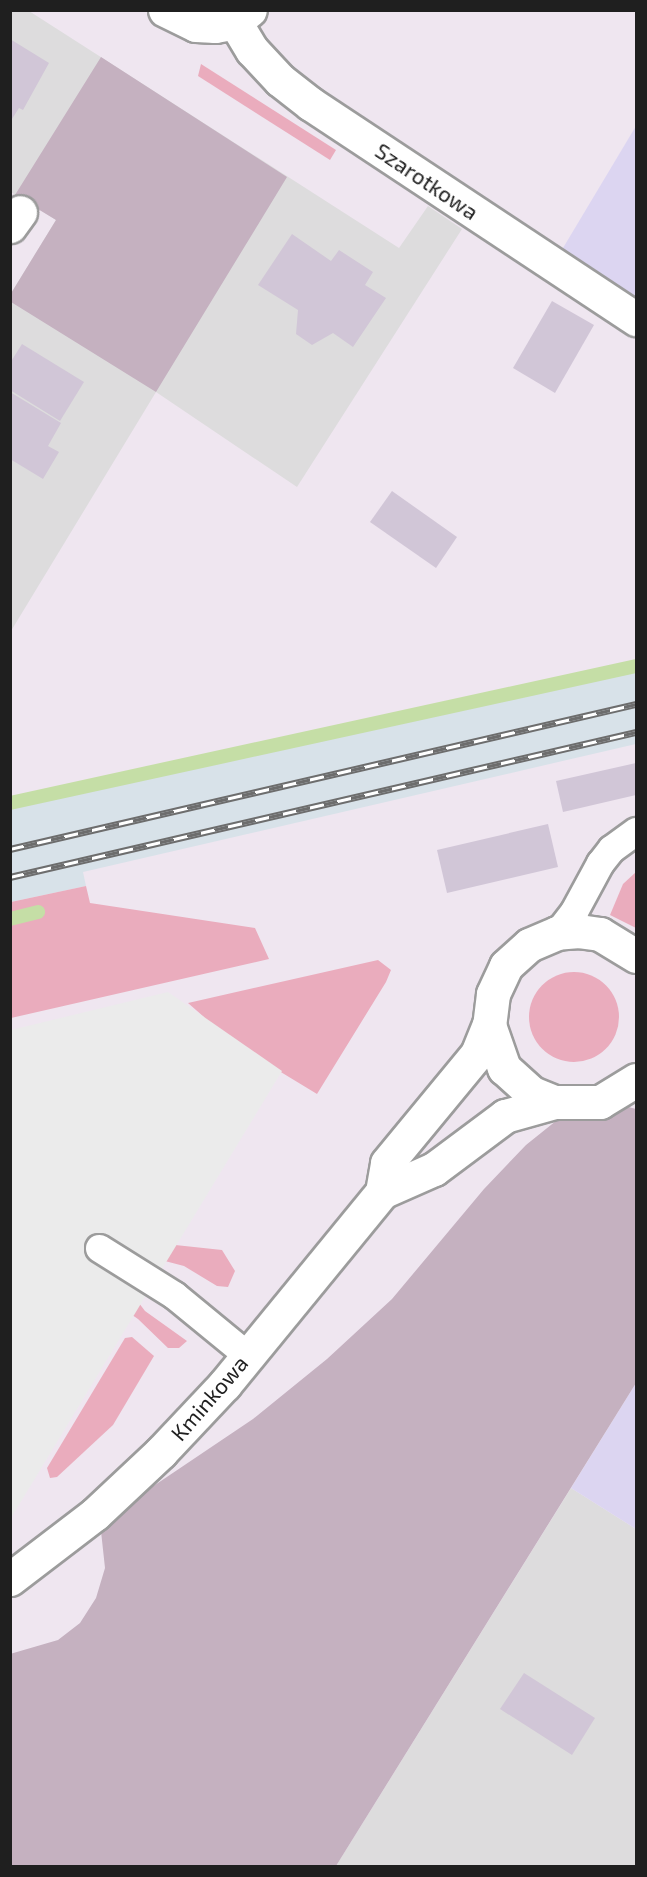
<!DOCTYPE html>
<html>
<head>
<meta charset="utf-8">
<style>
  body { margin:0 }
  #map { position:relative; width:647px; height:1877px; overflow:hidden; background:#efe6f0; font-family:"Exo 2",sans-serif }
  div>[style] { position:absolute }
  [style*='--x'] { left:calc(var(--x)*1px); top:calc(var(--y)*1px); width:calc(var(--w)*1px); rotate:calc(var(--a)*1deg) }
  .residential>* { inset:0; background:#dddcdd }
  .commercial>* { inset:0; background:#dcd5f1 }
  .industrial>* { inset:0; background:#d8e2e9 }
  .construction>* { inset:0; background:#c5b1c0 }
  .grass>* { inset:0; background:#eaacbd }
  .round { border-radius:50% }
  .parking>* { inset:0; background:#ebebeb }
  .stream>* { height:14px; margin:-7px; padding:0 7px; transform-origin:7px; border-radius:7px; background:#c5dea6 }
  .building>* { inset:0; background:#d1c6d7 }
  .roads { filter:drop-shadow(2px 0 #9c9c9c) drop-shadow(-2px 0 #9c9c9c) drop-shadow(0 2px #9c9c9c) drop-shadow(0 -2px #9c9c9c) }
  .service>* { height:27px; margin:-13.5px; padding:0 13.5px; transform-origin:13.5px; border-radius:13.5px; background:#fff }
  .minor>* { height:33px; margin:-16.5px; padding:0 16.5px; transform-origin:16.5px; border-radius:16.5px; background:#fff }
  .rail>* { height:7px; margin-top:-3.5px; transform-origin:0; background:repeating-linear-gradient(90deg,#fff 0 14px,#6d6d6d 0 28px); box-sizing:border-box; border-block:2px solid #6d6d6d }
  span { translate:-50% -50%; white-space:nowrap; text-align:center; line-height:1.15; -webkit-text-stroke:4.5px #fff; paint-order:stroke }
  .street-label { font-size:22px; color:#1f1f1f }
  .frame { position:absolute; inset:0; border:12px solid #1f1f1f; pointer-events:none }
</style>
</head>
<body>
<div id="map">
  <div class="residential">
    <i style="clip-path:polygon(11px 11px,29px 11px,399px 248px,428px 206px,462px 229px,297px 487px,156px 392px,11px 631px,10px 295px,56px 220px,11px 192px)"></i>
    <i style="clip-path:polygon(571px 1488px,636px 1529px,636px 1866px,336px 1866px)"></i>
  </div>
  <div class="commercial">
    <i style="clip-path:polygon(636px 126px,636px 303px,560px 253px)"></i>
    <i style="clip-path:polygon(636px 1383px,636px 1529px,571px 1488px)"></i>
  </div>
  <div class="industrial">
    <i style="clip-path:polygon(636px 666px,636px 744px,83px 872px,86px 886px,11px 902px,11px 805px)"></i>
  </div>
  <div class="construction">
    <i style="clip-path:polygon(101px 57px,287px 177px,156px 392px,11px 302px,10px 295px,56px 220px,15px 195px)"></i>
    <i style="clip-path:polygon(587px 1096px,636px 1109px,636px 1383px,336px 1866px,11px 1866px,10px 1654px,58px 1640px,80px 1623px,96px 1598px,105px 1568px,100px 1522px,253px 1419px,327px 1359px,392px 1299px,484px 1189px,526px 1145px)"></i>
  </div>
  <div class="grass">
    <i style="clip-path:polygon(201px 64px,336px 150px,330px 160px,198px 76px)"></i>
    <i style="clip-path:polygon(636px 872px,636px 928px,610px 915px,623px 884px)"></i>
    <i style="clip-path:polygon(86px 886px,90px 903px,255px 928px,269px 959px,11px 1018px,11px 902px)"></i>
    <i style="clip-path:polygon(378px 960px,391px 970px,386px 982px,317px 1094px,208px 1028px,204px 1017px,188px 1003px)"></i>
    <i class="round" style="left:529px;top:972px;width:90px;height:90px"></i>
    <i style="clip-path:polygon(166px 1244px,222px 1250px,235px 1271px,228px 1287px,217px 1286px,184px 1266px,142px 1255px)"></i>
    <i style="clip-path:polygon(126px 1286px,145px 1311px,187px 1341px,179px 1348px,168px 1348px,138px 1319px,97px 1291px)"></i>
    <i style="clip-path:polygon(132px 1337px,154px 1356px,113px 1425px,57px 1477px,50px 1478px,47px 1468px,125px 1338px)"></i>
  </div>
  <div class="parking">
    <i style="clip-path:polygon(168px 992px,282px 1071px,11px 1518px,11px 1030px)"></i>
  </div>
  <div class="stream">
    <i style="--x:10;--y:803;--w:641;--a:-12.34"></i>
    <i style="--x:10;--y:919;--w:29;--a:-14"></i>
  </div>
  <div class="building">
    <i style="clip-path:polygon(10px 39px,49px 63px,23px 110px,19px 108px,10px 122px)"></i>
    <i style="clip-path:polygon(292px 234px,331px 261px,339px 250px,373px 272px,365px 285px,386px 298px,353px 347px,333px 333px,312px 345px,296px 334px,298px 310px,258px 285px)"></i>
    <i style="clip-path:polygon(552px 301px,594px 325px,555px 393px,513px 368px)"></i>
    <i style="clip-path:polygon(22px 344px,84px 382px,60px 421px,10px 390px,10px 363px)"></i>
    <i style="clip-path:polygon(10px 392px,61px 423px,48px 446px,59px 452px,43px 479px,10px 459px)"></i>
    <i style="clip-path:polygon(392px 491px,457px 537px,436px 568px,370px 522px)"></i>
    <i style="clip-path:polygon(636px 763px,636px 795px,563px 812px,556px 781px)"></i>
    <i style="clip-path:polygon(548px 824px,558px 867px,447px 893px,437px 850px)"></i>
    <i style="clip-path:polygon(524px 1673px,595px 1718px,572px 1755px,500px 1709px)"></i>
  </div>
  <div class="roads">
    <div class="service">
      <i style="--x:557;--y:933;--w:28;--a:-52"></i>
      <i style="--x:574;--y:911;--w:55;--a:-61.6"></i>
      <i style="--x:600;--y:863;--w:18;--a:-52"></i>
      <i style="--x:611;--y:849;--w:31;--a:-36"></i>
      <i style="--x:99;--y:1248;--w:89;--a:32.1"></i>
      <i style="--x:174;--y:1295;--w:94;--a:39.4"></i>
    </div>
    <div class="minor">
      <i style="--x:165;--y:10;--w:34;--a:26"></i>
      <i style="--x:196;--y:25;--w:19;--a:3"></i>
      <i style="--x:215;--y:26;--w:20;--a:-11"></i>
      <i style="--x:235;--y:22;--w:19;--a:-39"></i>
      <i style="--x:235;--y:22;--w:33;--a:59"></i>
      <i style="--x:252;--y:50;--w:41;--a:47"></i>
      <i style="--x:280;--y:80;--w:39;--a:38"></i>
      <i style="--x:311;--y:104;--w:390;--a:33.5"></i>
      <i style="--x:10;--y:226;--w:17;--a:-54"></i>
      <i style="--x:636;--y:956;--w:42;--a:-148.6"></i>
      <i style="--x:600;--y:934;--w:21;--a:-172"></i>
      <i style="--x:579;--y:931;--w:22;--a:175"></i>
      <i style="--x:557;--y:933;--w:30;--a:157"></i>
      <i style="--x:529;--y:945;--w:31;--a:138"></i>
      <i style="--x:506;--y:966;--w:31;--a:115"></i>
      <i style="--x:493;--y:994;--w:31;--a:97"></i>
      <i style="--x:489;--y:1025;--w:46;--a:70.8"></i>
      <i style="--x:504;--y:1068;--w:38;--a:42"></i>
      <i style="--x:532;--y:1093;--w:24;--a:22"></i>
      <i style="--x:554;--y:1102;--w:46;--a:0"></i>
      <i style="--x:600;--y:1102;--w:42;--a:-31.4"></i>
      <i style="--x:382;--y:1192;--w:29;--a:-80"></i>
      <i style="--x:387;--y:1163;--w:141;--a:-50.5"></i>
      <i style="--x:477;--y:1054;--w:31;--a:-68"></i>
      <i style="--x:10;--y:1579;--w:107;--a:-37.4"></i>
      <i style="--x:95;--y:1514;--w:91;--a:-43.2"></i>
      <i style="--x:161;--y:1452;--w:93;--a:-46.7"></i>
      <i style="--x:225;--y:1384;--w:248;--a:-50.7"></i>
      <i style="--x:382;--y:1192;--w:57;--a:-23.9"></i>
      <i style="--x:434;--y:1169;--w:89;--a:-36.7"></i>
      <i style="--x:505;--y:1116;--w:51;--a:-15.9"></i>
    </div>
  </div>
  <div class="rail">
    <i style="--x:10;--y:849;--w:643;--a:-13.04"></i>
    <i style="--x:10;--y:877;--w:643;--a:-13.04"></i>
  </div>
  <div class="street-label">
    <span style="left:427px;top:181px;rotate:34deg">Szarotkowa</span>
    <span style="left:209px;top:1398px;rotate:-49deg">Kminkowa</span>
  </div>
  <div class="frame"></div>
</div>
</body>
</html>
